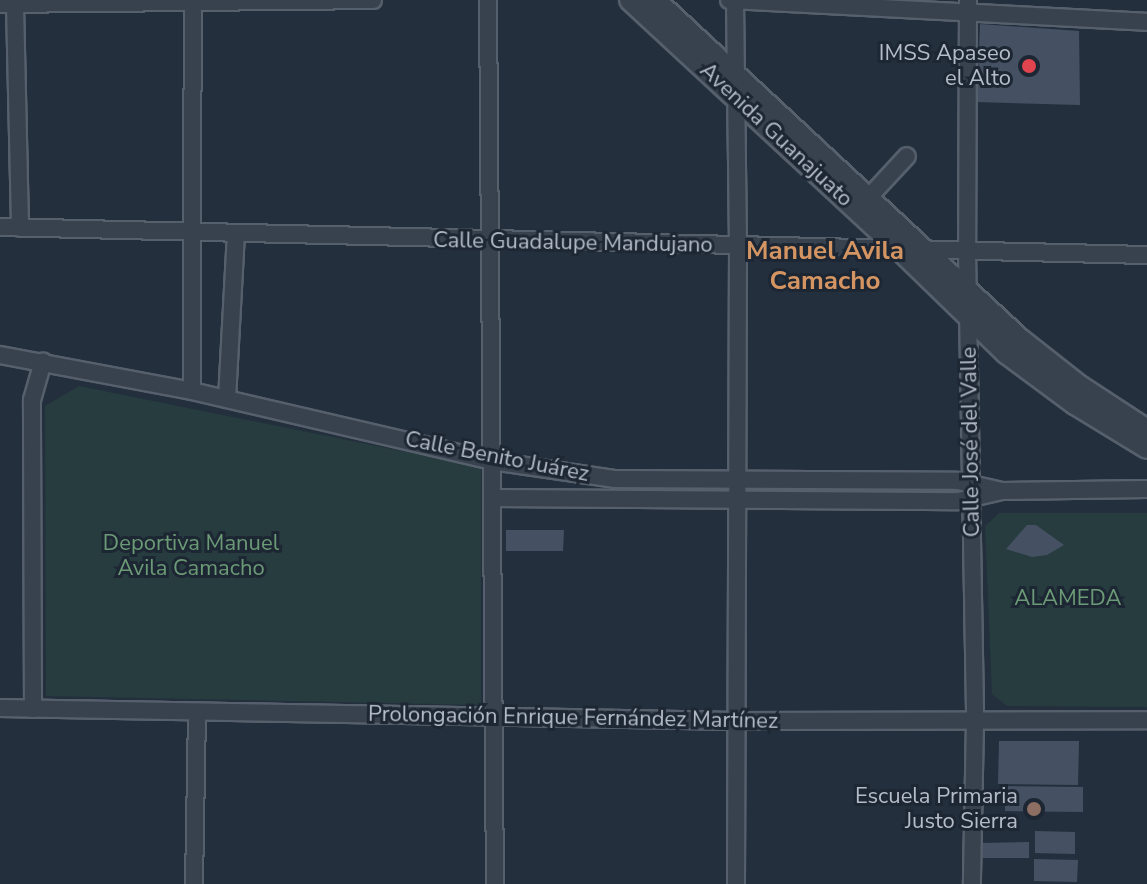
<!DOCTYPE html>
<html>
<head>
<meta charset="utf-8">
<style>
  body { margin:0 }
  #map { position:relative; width:1147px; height:884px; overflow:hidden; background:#242f3e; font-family:"Nunito Sans",sans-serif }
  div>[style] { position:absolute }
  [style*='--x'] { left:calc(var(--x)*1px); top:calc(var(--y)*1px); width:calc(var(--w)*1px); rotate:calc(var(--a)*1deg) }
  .green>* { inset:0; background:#263c3f }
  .building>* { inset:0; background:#455162 }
  .roads { filter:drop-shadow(2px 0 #565f6c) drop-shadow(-2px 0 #565f6c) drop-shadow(0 2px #565f6c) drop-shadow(0 -2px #565f6c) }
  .minor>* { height:16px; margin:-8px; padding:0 8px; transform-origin:8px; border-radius:8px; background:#38414e }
  .tertiary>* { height:20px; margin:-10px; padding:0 10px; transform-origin:10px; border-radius:10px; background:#38414e }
  .dots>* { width:22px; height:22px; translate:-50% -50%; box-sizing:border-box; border:4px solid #1d2633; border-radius:50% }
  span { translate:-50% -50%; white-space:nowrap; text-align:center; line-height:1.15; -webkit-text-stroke:6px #1d2633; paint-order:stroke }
  .poi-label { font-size:22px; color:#b4bcc9 }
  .right { translate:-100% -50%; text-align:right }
  .street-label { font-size:22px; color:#b4bcc9 }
  .park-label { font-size:22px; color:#6b9a76 }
  .quarter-label { font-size:26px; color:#d59563; font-weight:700 }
</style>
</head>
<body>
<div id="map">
  <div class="green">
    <i style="clip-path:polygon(79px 386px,481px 467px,481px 705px,46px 696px,45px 406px)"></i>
    <i style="clip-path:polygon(999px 513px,1147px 513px,1147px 707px,1007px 706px,992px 694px,985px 526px)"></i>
  </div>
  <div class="building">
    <i style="clip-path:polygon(980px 24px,1079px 31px,1080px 105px,977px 102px)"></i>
    <i style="clip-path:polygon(1027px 525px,1036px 525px,1064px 545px,1047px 555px,1032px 557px,1006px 549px)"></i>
    <i style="clip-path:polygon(506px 530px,564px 530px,563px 551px,506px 551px)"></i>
    <i style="clip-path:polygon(999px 741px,1079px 741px,1078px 785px,998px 784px)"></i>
    <i style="clip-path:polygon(1005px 786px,1083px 787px,1083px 812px,1005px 811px)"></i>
    <i style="clip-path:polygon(1035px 831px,1075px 832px,1075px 854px,1035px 853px)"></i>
    <i style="clip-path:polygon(1029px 842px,1029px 858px,983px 858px,983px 843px)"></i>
    <i style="clip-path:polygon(1034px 859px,1078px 860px,1077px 882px,1034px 881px)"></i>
  </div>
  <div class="roads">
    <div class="minor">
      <i style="--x:488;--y:0;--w:884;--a:89.55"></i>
      <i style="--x:729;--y:0;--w:419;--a:3"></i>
      <i style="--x:735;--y:0;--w:246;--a:89.3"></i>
      <i style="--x:738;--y:246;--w:638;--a:90.18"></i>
      <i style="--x:968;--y:0;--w:252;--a:90.2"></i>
      <i style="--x:967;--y:252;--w:469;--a:89"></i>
      <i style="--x:975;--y:721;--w:163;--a:91.1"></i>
      <i style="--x:0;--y:4;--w:373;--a:-0.6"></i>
      <i style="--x:15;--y:5;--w:223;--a:88.7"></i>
      <i style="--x:870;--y:196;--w:54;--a:-47.2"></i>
      <i style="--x:0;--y:227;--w:1147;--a:1.4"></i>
      <i style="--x:0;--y:355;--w:195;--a:10.6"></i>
      <i style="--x:192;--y:391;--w:308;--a:13.1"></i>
      <i style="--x:492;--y:461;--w:125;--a:8.3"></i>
      <i style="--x:616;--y:479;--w:342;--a:0.3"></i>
      <i style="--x:958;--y:481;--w:45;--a:12.8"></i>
      <i style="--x:192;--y:391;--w:391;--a:-89.9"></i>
      <i style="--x:227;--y:399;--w:165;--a:-86.9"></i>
      <i style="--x:493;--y:498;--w:466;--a:0.4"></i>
      <i style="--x:959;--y:501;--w:44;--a:-13.1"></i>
      <i style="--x:1002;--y:491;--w:145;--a:-0.8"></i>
      <i style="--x:0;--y:708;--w:736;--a:1.01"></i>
      <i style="--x:736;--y:721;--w:411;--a:-0.1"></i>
      <i style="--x:33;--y:709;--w:309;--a:-90.2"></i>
      <i style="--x:32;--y:400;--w:40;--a:-74"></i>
      <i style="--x:194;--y:884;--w:172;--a:-89"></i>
    </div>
    <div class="tertiary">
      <i style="--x:630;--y:0;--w:368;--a:42.8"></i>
      <i style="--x:900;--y:250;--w:148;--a:44.2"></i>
      <i style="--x:1006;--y:353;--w:86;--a:36.5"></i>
      <i style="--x:1075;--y:404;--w:84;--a:31.4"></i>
      <i style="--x:655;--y:0;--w:498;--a:42.9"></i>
      <i style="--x:1020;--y:339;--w:78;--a:38.2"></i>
      <i style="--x:1081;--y:387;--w:79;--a:33.1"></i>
    </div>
  </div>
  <div class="dots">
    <i style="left:1029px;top:66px;background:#e0444e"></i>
    <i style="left:1034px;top:809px;background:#8d6e63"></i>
  </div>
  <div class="poi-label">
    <span class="right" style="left:1011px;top:66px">IMSS Apaseo<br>el Alto</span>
    <span class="right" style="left:1018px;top:809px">Escuela Primaria<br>Justo Sierra</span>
  </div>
  <div class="street-label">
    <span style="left:776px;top:135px;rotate:43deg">Avenida Guanajuato</span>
    <span style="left:573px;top:243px;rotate:1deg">Calle Guadalupe Mandujano</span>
    <span style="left:971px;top:442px;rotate:-91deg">Calle José del Valle</span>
    <span style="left:497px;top:457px;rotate:11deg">Calle Benito Juárez</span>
    <span style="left:573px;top:718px;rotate:1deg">Prolongación Enrique Fernández Martínez</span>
  </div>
  <div class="park-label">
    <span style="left:191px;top:556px">Deportiva Manuel<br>Avila Camacho</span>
    <span style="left:1068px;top:599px">ALAMEDA</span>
  </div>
  <div class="quarter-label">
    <span style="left:825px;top:266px">Manuel Avila<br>Camacho</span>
  </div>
</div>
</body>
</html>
